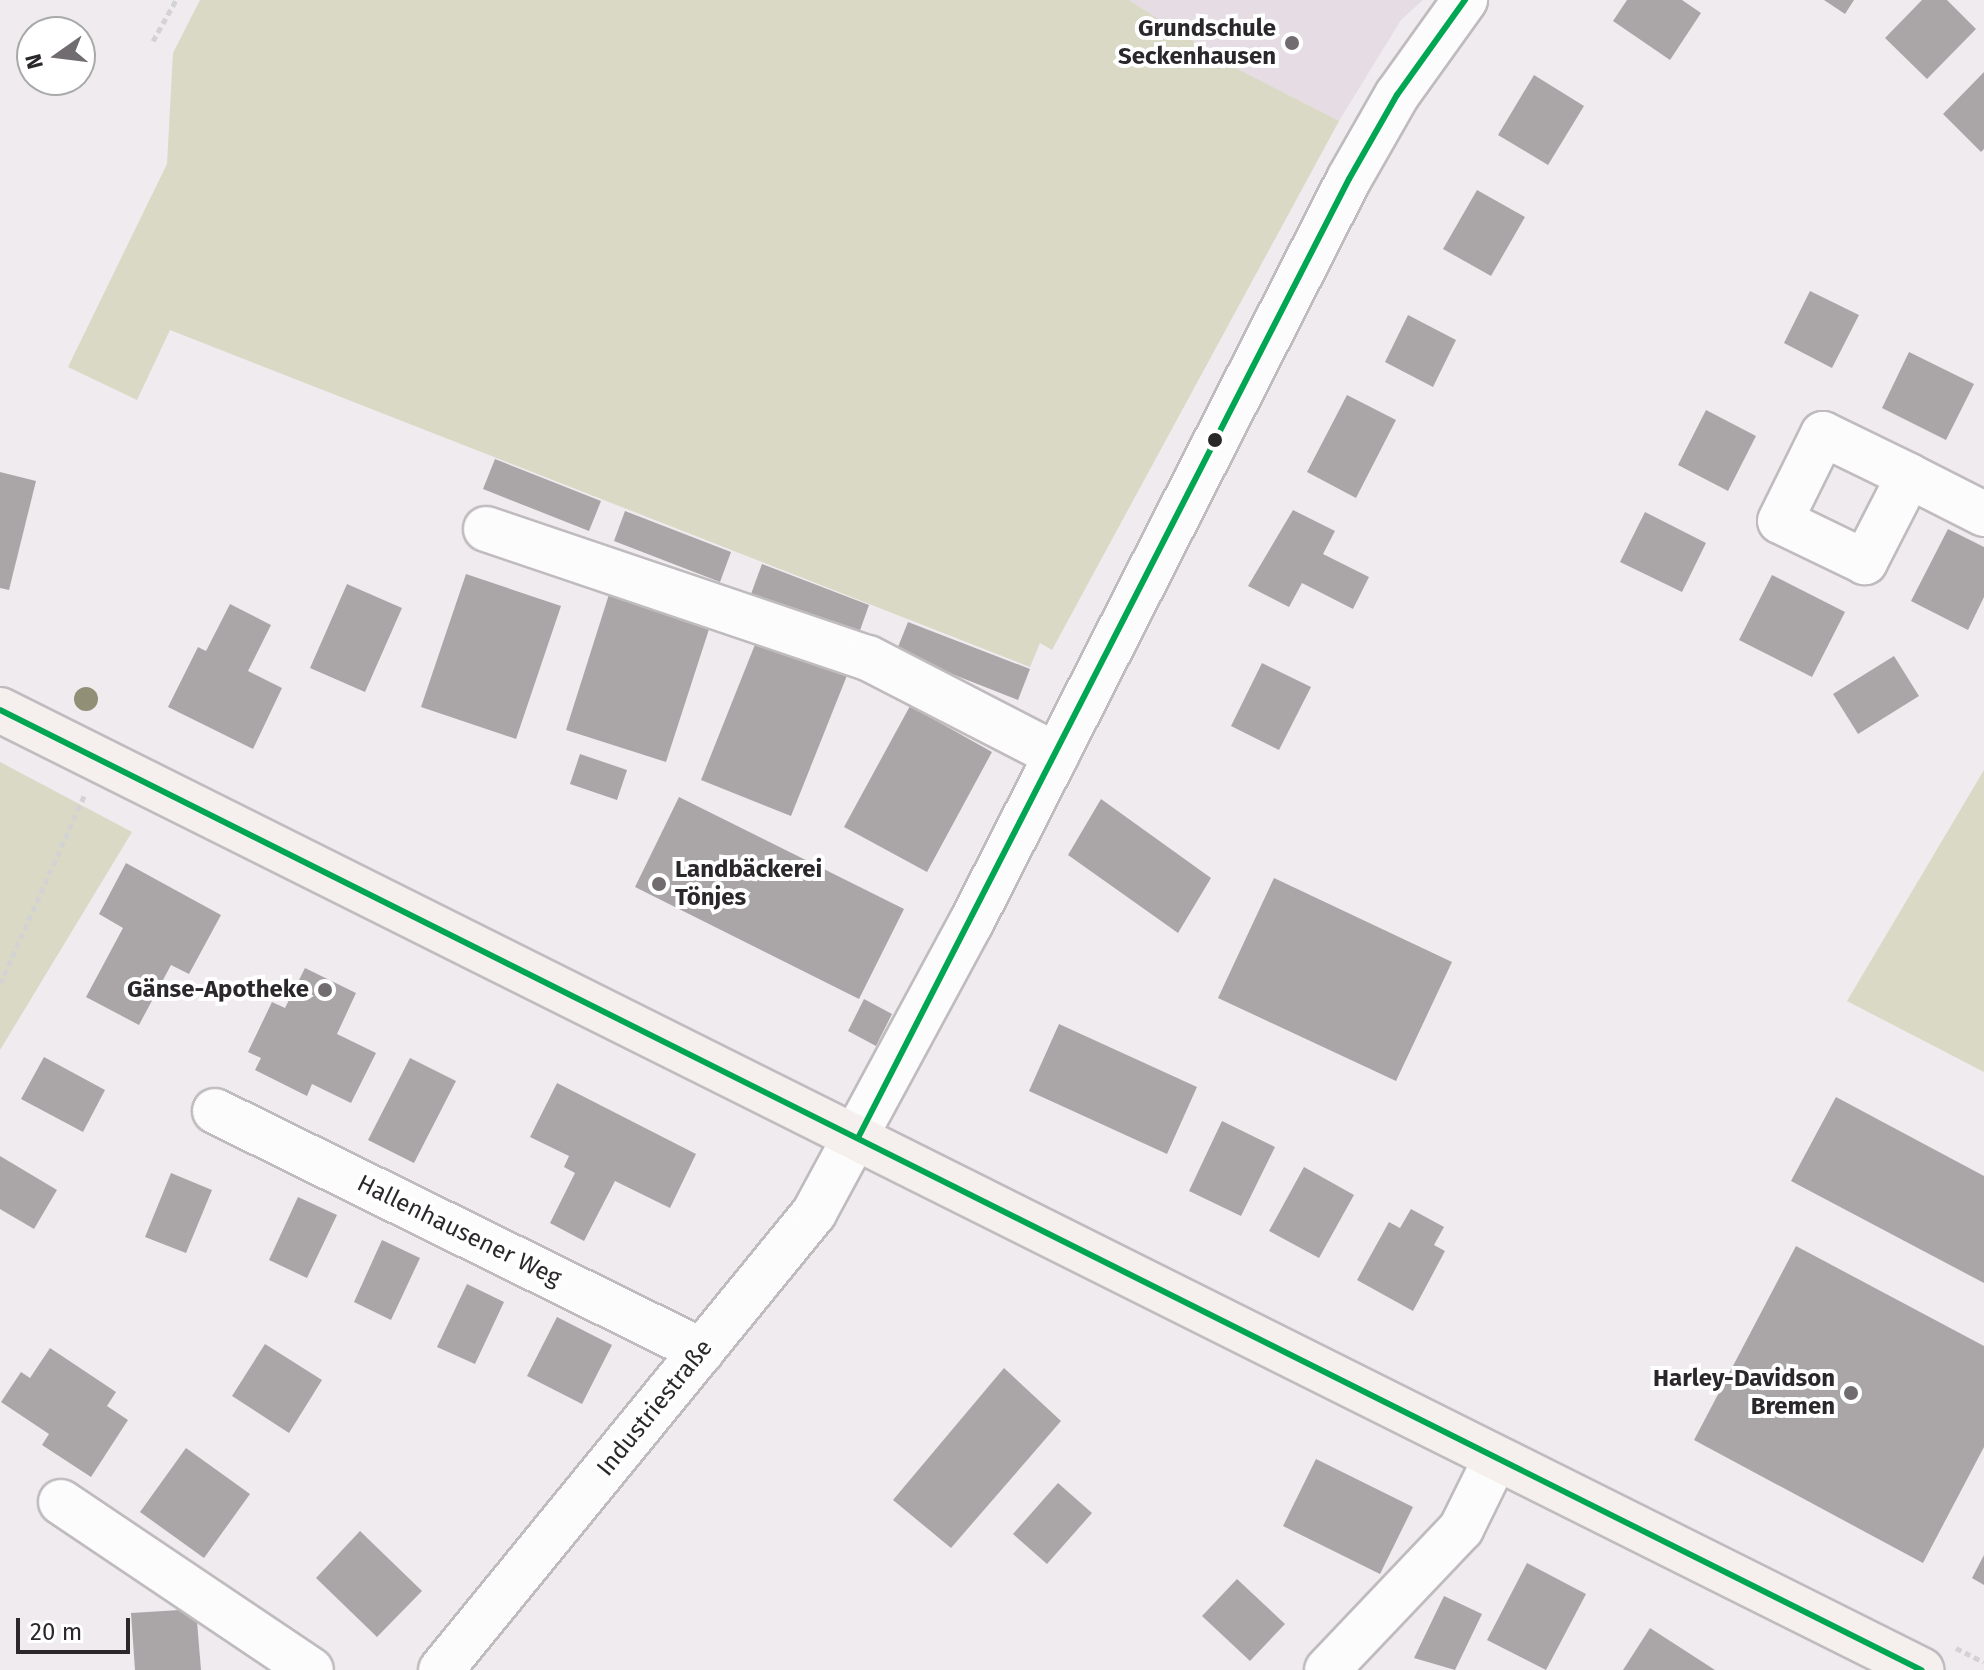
<!DOCTYPE html>
<html>
<head>
<meta charset="utf-8">
<style>
  body { margin:0 }
  #map { position:relative; width:1984px; height:1670px; overflow:hidden; background:#f0ebef; font-family:"Fira Sans",sans-serif }
  div>[style] { position:absolute }
  [style*='--x'] { left:calc(var(--x)*1px); top:calc(var(--y)*1px); width:calc(var(--w)*1px); rotate:calc(var(--a)*1deg) }
  .built>* { inset:0; background:#e5dce4 }
  .green>* { inset:0; background:#d9d9c5 }
  .building>* { inset:0; background:#aaa6a8 }
  .path>* { height:5px; margin-top:-2.5px; transform-origin:0; background:repeating-linear-gradient(90deg,#d4d3d4 0 6px,transparent 0 10px) }
  .roads { filter:drop-shadow(2px 0 #bfbbbe) drop-shadow(-2px 0 #bfbbbe) drop-shadow(0 2px #bfbbbe) drop-shadow(0 -2px #bfbbbe) }
  .minor>* { height:44px; margin:-22px; padding:0 22px; transform-origin:22px; border-radius:22px; background:#fdfcfd }
  .major>* { height:44px; margin:-22px; padding:0 22px; transform-origin:22px; border-radius:22px; background:#f5f0ed }
  .bus-1>* { height:6px; margin:-3px; padding:0 3px; transform-origin:3px; border-radius:3px; background:#00a651 }
  .trees>* { width:24px; height:24px; margin:-12px; border-radius:50%; background:#918f75 }
  .dots>* { width:22px; height:22px; translate:-50% -50%; box-sizing:border-box; border:4px solid #fff; border-radius:50% }
  span { translate:-50% -50%; white-space:nowrap; text-align:center; line-height:1.15; -webkit-text-stroke:8px #fff; paint-order:stroke }
  .poi-label { font-size:24px; color:#2b282b; font-weight:700 }
  .right { translate:-100% -50%; text-align:right }
  .left { translate:0 -50%; text-align:left }
  .street-label { font-size:24px; color:#2b282b }
  .north { position:absolute; left:16px; top:16px; width:80px; height:80px; box-sizing:border-box; background:#fff; border:2px solid #aaa9aa; border-radius:50%; rotate:256deg; font-size:22px; font-weight:700; line-height:32px; text-align:center; color:#2b282b }
  .north::after { content:''; display:block; margin:auto; width:28px; height:36px; background:#706c70; clip-path:polygon(50% 0,100% 100%,50% 72%,0 100%) }
  .scale { position:absolute; left:16px; top:1618px; width:114px; height:36px; box-sizing:border-box; border:4px solid #2b282b; border-top:0; padding-left:10px; font-size:24px; line-height:28px; white-space:nowrap; color:#2b282b; -webkit-text-stroke:6px #fff; paint-order:stroke }
</style>
</head>
<body>
<div id="map">
  <div class="built">
    <i style="clip-path:polygon(1129px 0,1423px 0,1401px 20px,1339px 121px,1232px 66px)"></i>
  </div>
  <div class="green">
    <i style="clip-path:polygon(200px 0,1129px 0,1232px 66px,1339px 121px,1052px 650px,1040px 643px,1030px 667px,170px 330px,137px 400px,68px 367px,167px 164px,173px 53px)"></i>
    <i style="clip-path:polygon(0 762px,132px 832px,0 1050px)"></i>
    <i style="clip-path:polygon(1984px 770px,1984px 1072px,1847px 1001px)"></i>
  </div>
  <div class="building">
    <i style="clip-path:polygon(1627px 0,1682px 0,1701px 13px,1670px 60px,1613px 21px)"></i>
    <i style="clip-path:polygon(1824px 0,1854px 0,1845px 14px)"></i>
    <i style="clip-path:polygon(1922px 0,1947px 0,1976px 29px,1927px 79px,1885px 38px)"></i>
    <i style="clip-path:polygon(1984px 72px,1984px 149px,1981px 152px,1943px 114px)"></i>
    <i style="clip-path:polygon(1534px 75px,1584px 106px,1548px 165px,1498px 135px)"></i>
    <i style="clip-path:polygon(1477px 190px,1525px 217px,1491px 276px,1443px 249px)"></i>
    <i style="clip-path:polygon(1810px 291px,1859px 315px,1832px 368px,1784px 343px)"></i>
    <i style="clip-path:polygon(1408px 315px,1456px 340px,1433px 387px,1385px 362px)"></i>
    <i style="clip-path:polygon(1909px 352px,1974px 384px,1946px 440px,1882px 408px)"></i>
    <i style="clip-path:polygon(1347px 395px,1396px 420px,1356px 498px,1307px 472px)"></i>
    <i style="clip-path:polygon(1706px 410px,1756px 436px,1728px 491px,1678px 465px)"></i>
    <i style="clip-path:polygon(495px 459px,601px 501px,589px 531px,483px 489px)"></i>
    <i style="clip-path:polygon(0 472px,36px 481px,9px 590px,0 588px)"></i>
    <i style="clip-path:polygon(1293px 510px,1335px 531px,1323px 554px,1369px 577px,1353px 609px,1302px 583px,1289px 607px,1248px 586px)"></i>
    <i style="clip-path:polygon(625px 511px,731px 552px,720px 582px,614px 541px)"></i>
    <i style="clip-path:polygon(1645px 512px,1706px 543px,1682px 592px,1620px 562px)"></i>
    <i style="clip-path:polygon(1948px 529px,1984px 547px,1984px 597px,1968px 630px,1911px 601px)"></i>
    <i style="clip-path:polygon(762px 564px,869px 605px,858px 636px,751px 594px)"></i>
    <i style="clip-path:polygon(466px 574px,561px 606px,516px 739px,421px 707px)"></i>
    <i style="clip-path:polygon(1772px 575px,1845px 612px,1812px 677px,1739px 640px)"></i>
    <i style="clip-path:polygon(347px 584px,402px 608px,365px 692px,310px 668px)"></i>
    <i style="clip-path:polygon(611px 588px,712px 620px,666px 762px,566px 730px)"></i>
    <i style="clip-path:polygon(230px 604px,271px 625px,248px 671px,282px 688px,253px 749px,168px 707px,198px 647px,206px 651px)"></i>
    <i style="clip-path:polygon(908px 622px,1030px 669px,1018px 700px,896px 652px)"></i>
    <i style="clip-path:polygon(758px 637px,848px 673px,791px 816px,701px 780px)"></i>
    <i style="clip-path:polygon(1894px 656px,1919px 696px,1858px 734px,1833px 694px)"></i>
    <i style="clip-path:polygon(1262px 663px,1311px 687px,1279px 750px,1231px 726px)"></i>
    <i style="clip-path:polygon(910px 706px,992px 752px,927px 872px,844px 827px)"></i>
    <i style="clip-path:polygon(580px 754px,627px 770px,617px 800px,570px 784px)"></i>
    <i style="clip-path:polygon(679px 797px,904px 909px,859px 999px,635px 887px)"></i>
    <i style="clip-path:polygon(1101px 799px,1211px 878px,1178px 933px,1068px 855px)"></i>
    <i style="clip-path:polygon(126px 863px,221px 915px,189px 974px,171px 965px,139px 1025px,86px 997px,123px 928px,99px 914px)"></i>
    <i style="clip-path:polygon(1274px 878px,1452px 962px,1396px 1081px,1218px 998px)"></i>
    <i style="clip-path:polygon(305px 968px,356px 993px,337px 1034px,376px 1053px,351px 1103px,312px 1084px,307px 1096px,255px 1070px,261px 1058px,248px 1052px,272px 1002px,285px 1008px)"></i>
    <i style="clip-path:polygon(864px 999px,892px 1014px,876px 1046px,848px 1031px)"></i>
    <i style="clip-path:polygon(1059px 1024px,1197px 1087px,1167px 1154px,1029px 1091px)"></i>
    <i style="clip-path:polygon(44px 1057px,105px 1090px,83px 1132px,21px 1099px)"></i>
    <i style="clip-path:polygon(410px 1058px,456px 1081px,414px 1163px,368px 1140px)"></i>
    <i style="clip-path:polygon(557px 1083px,696px 1154px,670px 1208px,615px 1181px,584px 1241px,550px 1223px,575px 1173px,564px 1167px,569px 1156px,530px 1137px)"></i>
    <i style="clip-path:polygon(1836px 1097px,1984px 1176px,1984px 1283px,1791px 1181px)"></i>
    <i style="clip-path:polygon(1222px 1121px,1275px 1147px,1241px 1216px,1189px 1191px)"></i>
    <i style="clip-path:polygon(0 1156px,57px 1190px,34px 1229px,0 1209px)"></i>
    <i style="clip-path:polygon(1304px 1167px,1354px 1195px,1319px 1258px,1269px 1231px)"></i>
    <i style="clip-path:polygon(171px 1173px,212px 1190px,186px 1253px,145px 1237px)"></i>
    <i style="clip-path:polygon(298px 1197px,337px 1215px,307px 1278px,269px 1260px)"></i>
    <i style="clip-path:polygon(1411px 1209px,1444px 1227px,1434px 1245px,1445px 1251px,1413px 1311px,1357px 1280px,1389px 1222px,1400px 1228px)"></i>
    <i style="clip-path:polygon(382px 1240px,420px 1258px,391px 1320px,354px 1302px)"></i>
    <i style="clip-path:polygon(1796px 1246px,1984px 1346px,1984px 1447px,1923px 1563px,1694px 1440px)"></i>
    <i style="clip-path:polygon(467px 1284px,504px 1302px,475px 1364px,437px 1347px)"></i>
    <i style="clip-path:polygon(557px 1317px,612px 1345px,582px 1404px,527px 1376px)"></i>
    <i style="clip-path:polygon(265px 1344px,322px 1380px,289px 1433px,232px 1396px)"></i>
    <i style="clip-path:polygon(50px 1348px,116px 1392px,107px 1406px,128px 1420px,91px 1477px,42px 1445px,49px 1434px,1px 1402px,21px 1372px,30px 1378px)"></i>
    <i style="clip-path:polygon(1004px 1368px,1061px 1421px,951px 1548px,893px 1500px)"></i>
    <i style="clip-path:polygon(186px 1448px,250px 1494px,204px 1558px,140px 1512px)"></i>
    <i style="clip-path:polygon(1316px 1459px,1413px 1507px,1380px 1574px,1283px 1526px)"></i>
    <i style="clip-path:polygon(1058px 1483px,1092px 1513px,1047px 1564px,1013px 1534px)"></i>
    <i style="clip-path:polygon(360px 1531px,422px 1591px,377px 1637px,316px 1578px)"></i>
    <i style="clip-path:polygon(1984px 1555px,1984px 1585px,1972px 1578px)"></i>
    <i style="clip-path:polygon(1527px 1563px,1586px 1594px,1546px 1670px,1487px 1640px)"></i>
    <i style="clip-path:polygon(1237px 1579px,1285px 1624px,1250px 1661px,1202px 1616px)"></i>
    <i style="clip-path:polygon(1444px 1596px,1482px 1614px,1455px 1670px,1414px 1658px)"></i>
    <i style="clip-path:polygon(196px 1609px,201px 1670px,135px 1670px,131px 1613px)"></i>
    <i style="clip-path:polygon(1650px 1628px,1715px 1670px,1623px 1670px)"></i>
  </div>
  <div class="path">
    <i style="--x:153;--y:41;--w:47;--a:-60.7"></i>
    <i style="--x:0;--y:984;--w:208;--a:-65.9"></i>
    <i style="--x:1956;--y:1648;--w:31;--a:27"></i>
  </div>
  <div class="roads">
    <div class="minor">
      <i style="--x:1909;--y:476;--w:97;--a:117.1"></i>
      <i style="--x:1865;--y:562;--w:94;--a:-154.2"></i>
      <i style="--x:1780;--y:521;--w:97;--a:-63.7"></i>
      <i style="--x:1823;--y:434;--w:96;--a:26"></i>
      <i style="--x:1909;--y:476;--w:84;--a:26.9"></i>
      <i style="--x:486;--y:529;--w:403;--a:18.7"></i>
      <i style="--x:868;--y:658;--w:212;--a:27.3"></i>
      <i style="--x:215;--y:1111;--w:543;--a:26.23"></i>
      <i style="--x:61;--y:1502;--w:301;--a:33.9"></i>
      <i style="--x:441;--y:1670;--w:590;--a:-50.78"></i>
      <i style="--x:814;--y:1213;--w:330;--a:-61.6"></i>
      <i style="--x:971;--y:923;--w:835;--a:-63.07"></i>
      <i style="--x:1349;--y:179;--w:97;--a:-60.3"></i>
      <i style="--x:1397;--y:95;--w:117;--a:-54.4"></i>
      <i style="--x:1327;--y:1670;--w:195;--a:-46.5"></i>
      <i style="--x:1461;--y:1529;--w:79;--a:-63.8"></i>
    </div>
    <div class="major">
      <i style="--x:0;--y:710;--w:2148;--a:26.55"></i>
    </div>
  </div>
  <div class="bus-1">
    <i style="--x:0;--y:710;--w:2148;--a:26.55"></i>
    <i style="--x:858;--y:1138;--w:1077;--a:-62.89"></i>
    <i style="--x:1349;--y:179;--w:97;--a:-60.3"></i>
    <i style="--x:1397;--y:95;--w:117;--a:-54.4"></i>
  </div>
  <div class="trees">
    <i style="left:86px;top:699px"></i>
  </div>
  <div class="dots">
    <i style="left:1292px;top:43px;background:#706c70"></i>
    <i style="left:1215px;top:440px;background:#2b282b"></i>
    <i style="left:659px;top:884px;background:#706c70"></i>
    <i style="left:325px;top:990px;background:#706c70"></i>
    <i style="left:1851px;top:1393px;background:#706c70"></i>
  </div>
  <div class="poi-label">
    <span class="right" style="left:1276px;top:43px">Grundschule<br>Seckenhausen</span>
    <span class="left" style="left:675px;top:884px">Landbäckerei<br>Tönjes</span>
    <span class="right" style="left:309px;top:990px">Gänse-Apotheke</span>
    <span class="right" style="left:1835px;top:1393px">Harley-Davidson<br>Bremen</span>
  </div>
  <div class="street-label">
    <span style="left:459px;top:1231px;rotate:26deg">Hallenhausener Weg</span>
    <span style="left:655px;top:1408px;rotate:-51deg">Industriestraße</span>
  </div>
  <div class="north">N</div>
  <div class="scale">20 m</div>
</div>
</body>
</html>
